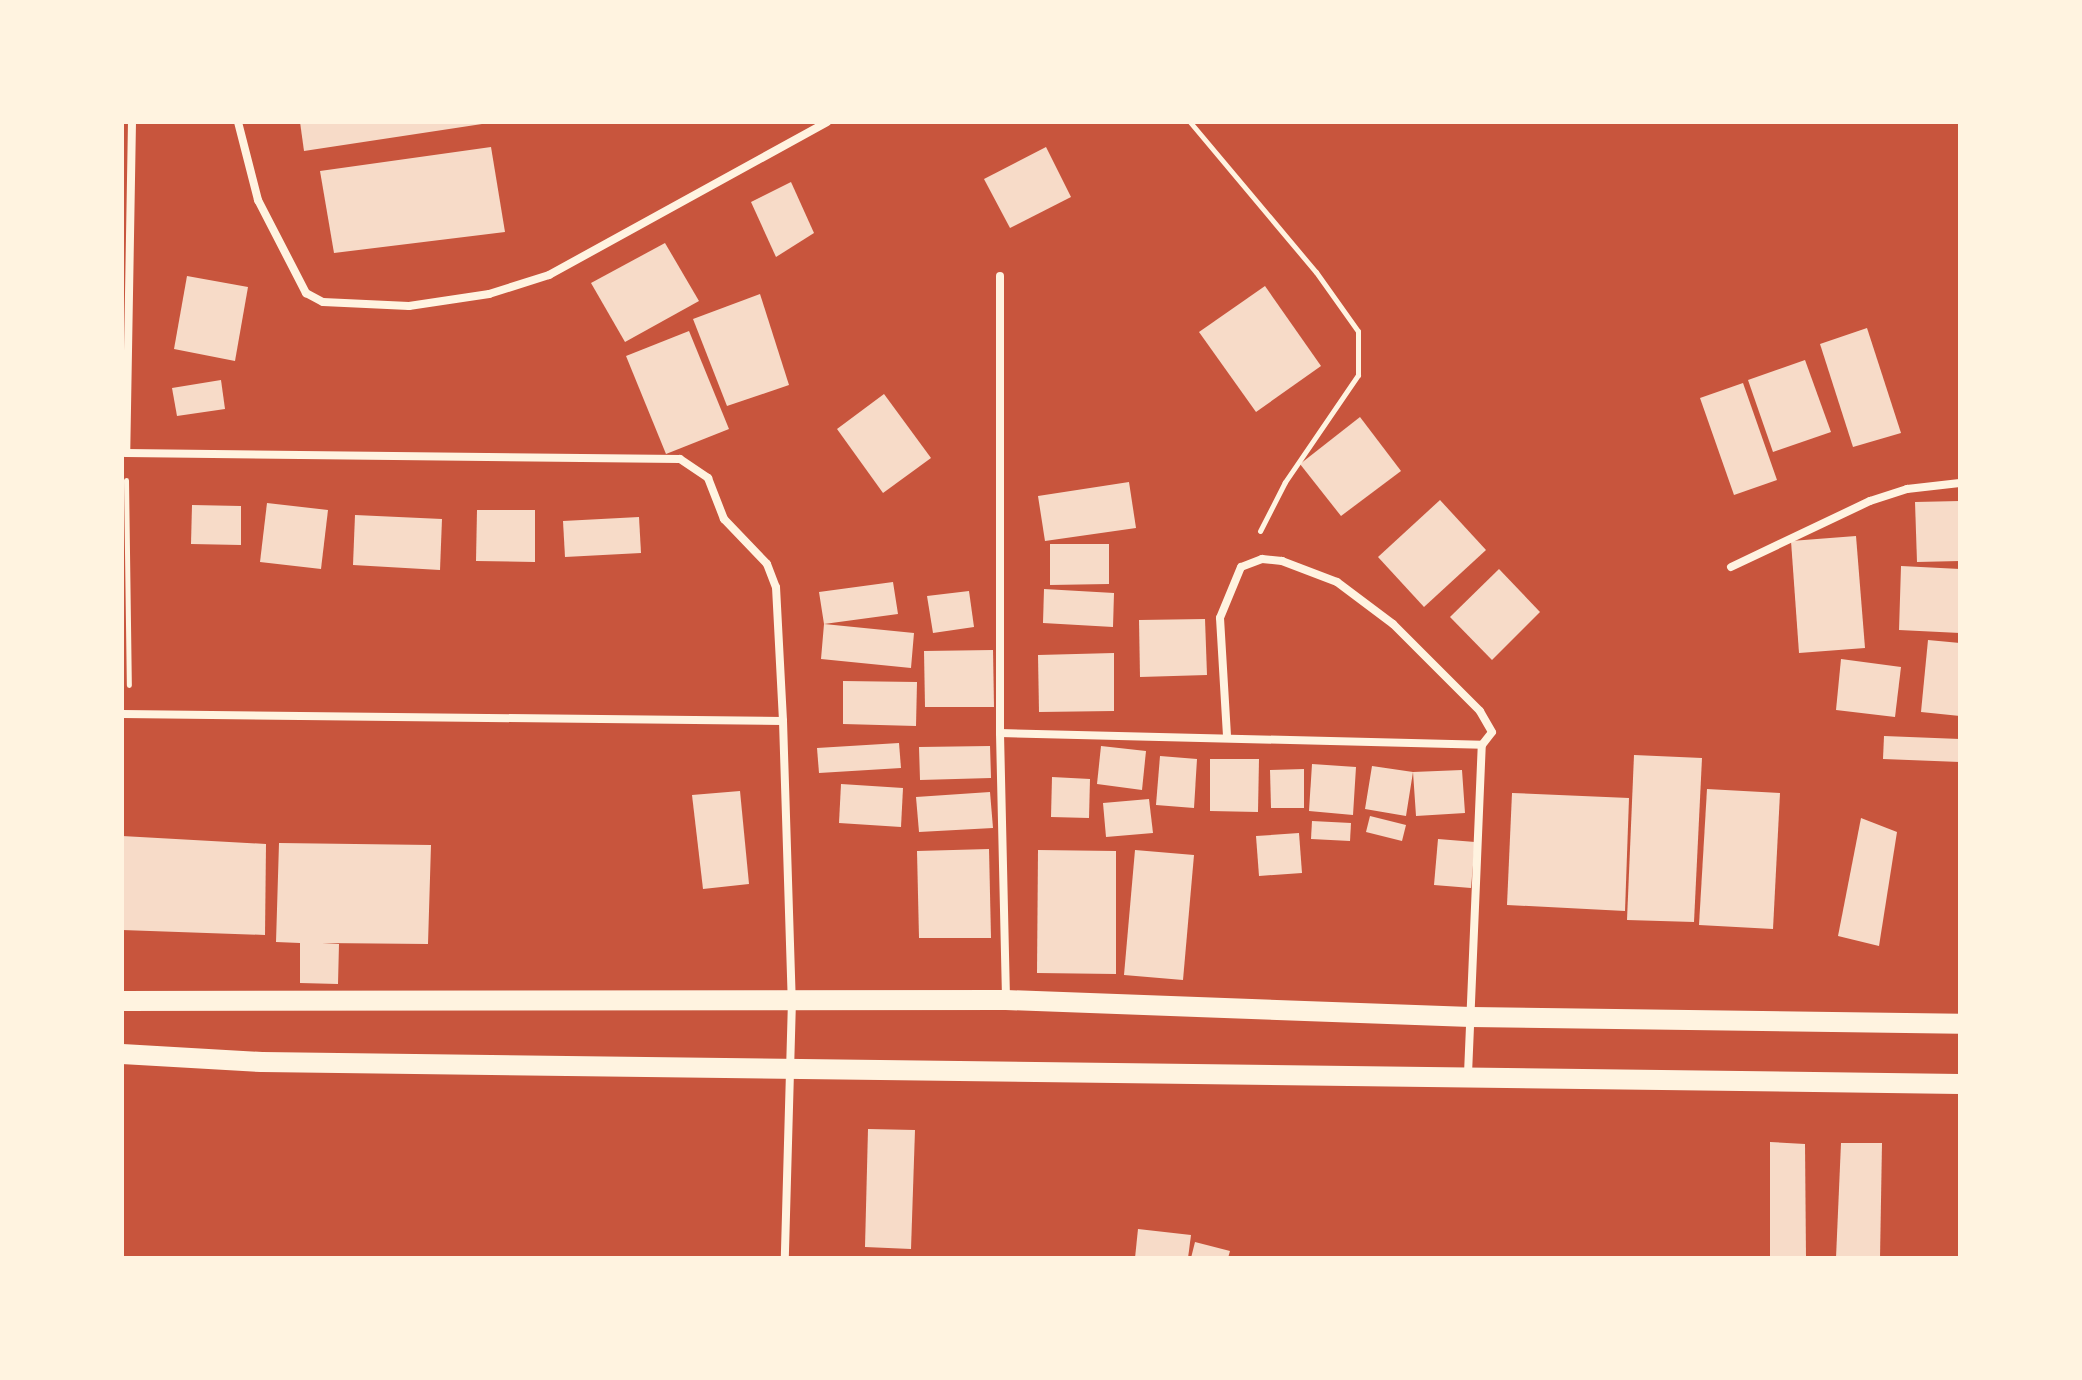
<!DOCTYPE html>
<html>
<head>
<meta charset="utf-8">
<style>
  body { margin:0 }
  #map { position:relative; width:2082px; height:1380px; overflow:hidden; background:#c8553d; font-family:"Varela Round",sans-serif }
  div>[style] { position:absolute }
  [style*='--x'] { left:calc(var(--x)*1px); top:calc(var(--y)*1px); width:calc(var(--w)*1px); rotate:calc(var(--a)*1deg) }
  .building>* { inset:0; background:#f7dbc8 }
  .path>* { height:5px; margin:-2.5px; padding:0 2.5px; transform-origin:2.5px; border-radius:2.5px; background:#fff3e0 }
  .minor>* { height:8px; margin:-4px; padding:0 4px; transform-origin:4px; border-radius:4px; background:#fff3e0 }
  .primary>* { height:20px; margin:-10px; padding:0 10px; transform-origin:10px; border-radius:10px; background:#fff3e0 }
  span { translate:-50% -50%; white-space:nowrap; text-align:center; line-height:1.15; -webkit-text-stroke:8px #fff3e0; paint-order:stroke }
  .frame { position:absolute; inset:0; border:124px solid #fff3e0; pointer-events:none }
</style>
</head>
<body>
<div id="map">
  <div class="building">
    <i style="clip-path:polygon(300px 122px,482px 122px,482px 124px,304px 151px)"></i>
    <i style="clip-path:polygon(491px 147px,505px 232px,334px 253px,320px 171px)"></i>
    <i style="clip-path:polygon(1046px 147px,1071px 197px,1010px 228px,984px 179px)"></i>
    <i style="clip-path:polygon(791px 182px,814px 233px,776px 257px,751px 202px)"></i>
    <i style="clip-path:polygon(665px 243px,699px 301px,625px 342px,591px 283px)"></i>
    <i style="clip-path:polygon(187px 276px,248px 287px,235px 361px,174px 349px)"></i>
    <i style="clip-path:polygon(1265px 286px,1321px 366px,1256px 412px,1199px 332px)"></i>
    <i style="clip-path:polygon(760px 294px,789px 385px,727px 406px,693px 319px)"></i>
    <i style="clip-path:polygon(1867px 328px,1901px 433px,1853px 447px,1820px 344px)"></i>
    <i style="clip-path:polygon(689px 331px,729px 429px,666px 454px,626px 356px)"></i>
    <i style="clip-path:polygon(1805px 360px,1831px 432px,1773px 452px,1748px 380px)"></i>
    <i style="clip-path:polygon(221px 380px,225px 409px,177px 416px,172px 388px)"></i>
    <i style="clip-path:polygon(1743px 383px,1777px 480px,1734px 495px,1700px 398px)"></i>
    <i style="clip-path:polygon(884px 394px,931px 458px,883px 493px,837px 429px)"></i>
    <i style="clip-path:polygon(1360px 417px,1401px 471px,1341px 516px,1300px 464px)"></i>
    <i style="clip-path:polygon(1129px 482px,1136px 528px,1045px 541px,1038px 496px)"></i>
    <i style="clip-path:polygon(1440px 500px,1486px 550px,1424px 607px,1378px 557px)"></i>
    <i style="clip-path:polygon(1960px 501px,1960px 561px,1917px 562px,1915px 502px)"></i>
    <i style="clip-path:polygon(267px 503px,328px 510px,321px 569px,260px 562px)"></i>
    <i style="clip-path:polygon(192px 505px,241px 506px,241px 545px,191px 544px)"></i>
    <i style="clip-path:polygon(477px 510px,535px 510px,535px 562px,476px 561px)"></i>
    <i style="clip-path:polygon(355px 515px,442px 519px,440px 570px,353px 565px)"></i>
    <i style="clip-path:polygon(639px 517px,641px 553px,565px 557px,563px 521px)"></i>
    <i style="clip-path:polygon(1856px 536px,1865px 648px,1799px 653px,1791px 541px)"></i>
    <i style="clip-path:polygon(1050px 544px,1109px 544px,1109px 584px,1050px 585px)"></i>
    <i style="clip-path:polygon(1901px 566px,1960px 569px,1960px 633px,1899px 630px)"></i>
    <i style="clip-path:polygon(1499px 569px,1540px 612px,1492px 660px,1450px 617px)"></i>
    <i style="clip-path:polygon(893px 582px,898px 614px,824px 624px,914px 633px,911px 668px,821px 659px,824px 624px,819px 592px)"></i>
    <i style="clip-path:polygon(1044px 589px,1114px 593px,1113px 627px,1043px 623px)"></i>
    <i style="clip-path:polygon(969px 591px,974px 627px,933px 633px,927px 596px)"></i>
    <i style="clip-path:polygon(1205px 619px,1207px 675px,1140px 677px,1139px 620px)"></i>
    <i style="clip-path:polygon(1928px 640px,1960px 643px,1960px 716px,1921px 712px)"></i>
    <i style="clip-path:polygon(993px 650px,994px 707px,925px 707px,924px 651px)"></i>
    <i style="clip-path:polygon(1114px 653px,1114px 711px,1039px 712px,1038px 655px)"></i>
    <i style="clip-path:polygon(1841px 659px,1901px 667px,1895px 717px,1836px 710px)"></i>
    <i style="clip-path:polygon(843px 681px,917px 682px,916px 726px,843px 724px)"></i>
    <i style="clip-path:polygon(1884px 736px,1960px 739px,1960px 762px,1883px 759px)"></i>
    <i style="clip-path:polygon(899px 743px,901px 768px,819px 773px,817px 748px)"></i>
    <i style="clip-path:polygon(990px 746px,991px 778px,920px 780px,919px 747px)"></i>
    <i style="clip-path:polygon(1101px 746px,1146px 751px,1142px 790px,1097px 784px)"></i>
    <i style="clip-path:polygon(1634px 755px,1702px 758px,1694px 922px,1627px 920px)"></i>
    <i style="clip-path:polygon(1160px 756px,1197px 759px,1194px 808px,1156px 805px)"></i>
    <i style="clip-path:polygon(1210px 759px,1259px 759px,1258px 812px,1210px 811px)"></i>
    <i style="clip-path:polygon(1312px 764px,1356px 767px,1353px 815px,1309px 811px)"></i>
    <i style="clip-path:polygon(1372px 766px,1413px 772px,1462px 770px,1465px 813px,1416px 816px,1413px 772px,1406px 816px,1365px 809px)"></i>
    <i style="clip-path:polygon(1304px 769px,1304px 808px,1271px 808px,1270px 770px)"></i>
    <i style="clip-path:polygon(1052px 777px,1090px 779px,1089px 818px,1051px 817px)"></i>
    <i style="clip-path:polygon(841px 784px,903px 788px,901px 827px,839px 823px)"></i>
    <i style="clip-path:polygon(1707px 789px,1780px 793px,1773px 929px,1699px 925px)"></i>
    <i style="clip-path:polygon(740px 791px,749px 884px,703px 889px,692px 795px)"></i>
    <i style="clip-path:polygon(990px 792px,993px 828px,919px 832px,916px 797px)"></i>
    <i style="clip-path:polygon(1512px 793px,1629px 798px,1625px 911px,1507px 905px)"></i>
    <i style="clip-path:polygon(1149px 799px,1153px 833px,1106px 837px,1103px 803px)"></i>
    <i style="clip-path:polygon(1370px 816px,1406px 825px,1402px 841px,1366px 832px)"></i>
    <i style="clip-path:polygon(1861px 818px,1897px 832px,1879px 946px,1838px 936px)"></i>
    <i style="clip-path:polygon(1312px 821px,1351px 823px,1350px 841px,1311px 839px)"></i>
    <i style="clip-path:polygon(1299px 833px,1302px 873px,1259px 876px,1256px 836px)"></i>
    <i style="clip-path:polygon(122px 836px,266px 844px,265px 935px,122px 930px)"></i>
    <i style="clip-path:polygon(1438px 839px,1475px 842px,1471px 888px,1434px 885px)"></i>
    <i style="clip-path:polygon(279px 843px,431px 845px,428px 944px,322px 943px,339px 944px,338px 984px,300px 983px,300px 943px,276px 942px)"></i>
    <i style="clip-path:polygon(989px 849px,991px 938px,919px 938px,917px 851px)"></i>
    <i style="clip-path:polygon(1038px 850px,1116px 851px,1116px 974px,1037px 973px)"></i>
    <i style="clip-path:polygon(1135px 850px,1194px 855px,1183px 980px,1124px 975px)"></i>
    <i style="clip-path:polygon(868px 1129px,915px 1130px,911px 1249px,865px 1247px)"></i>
    <i style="clip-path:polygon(1770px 1142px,1805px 1144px,1806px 1258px,1770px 1258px)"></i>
    <i style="clip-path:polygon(1841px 1143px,1882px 1143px,1880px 1258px,1836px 1258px)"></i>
    <i style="clip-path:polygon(1138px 1229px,1191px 1235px,1188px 1258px,1135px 1258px)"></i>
    <i style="clip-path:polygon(1195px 1242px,1230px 1251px,1228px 1258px,1191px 1258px)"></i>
  </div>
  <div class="path">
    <i style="--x:1190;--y:122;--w:196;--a:50"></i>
    <i style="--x:1316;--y:272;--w:72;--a:54.6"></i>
    <i style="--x:1358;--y:331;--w:44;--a:90"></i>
    <i style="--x:1358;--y:375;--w:130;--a:124.3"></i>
    <i style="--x:1285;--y:482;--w:55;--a:117"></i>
    <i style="--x:126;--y:480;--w:205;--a:89.2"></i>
  </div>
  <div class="minor">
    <i style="--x:132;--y:122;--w:331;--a:91"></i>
    <i style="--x:126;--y:453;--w:554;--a:0.62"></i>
    <i style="--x:680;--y:459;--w:34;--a:34"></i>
    <i style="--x:708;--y:478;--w:44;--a:68.7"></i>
    <i style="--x:724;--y:519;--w:62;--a:46.3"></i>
    <i style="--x:767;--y:564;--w:25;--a:69"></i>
    <i style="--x:776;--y:587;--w:134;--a:87"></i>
    <i style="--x:238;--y:122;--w:81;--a:75.6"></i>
    <i style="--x:258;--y:200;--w:105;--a:62.7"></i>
    <i style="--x:306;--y:293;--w:19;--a:28"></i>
    <i style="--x:323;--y:302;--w:86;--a:2.7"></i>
    <i style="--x:409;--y:306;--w:81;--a:-8.5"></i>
    <i style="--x:489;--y:294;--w:63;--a:-17.6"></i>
    <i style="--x:549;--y:275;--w:317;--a:-28.8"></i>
    <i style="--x:1731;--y:567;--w:154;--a:-25.4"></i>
    <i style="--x:1870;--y:501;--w:39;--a:-18"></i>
    <i style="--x:1907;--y:489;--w:53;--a:-6.5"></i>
    <i style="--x:122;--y:714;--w:661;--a:0.61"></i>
    <i style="--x:783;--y:721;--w:279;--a:88.2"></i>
    <i style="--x:792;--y:1000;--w:258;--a:91.6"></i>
    <i style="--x:1000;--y:733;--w:457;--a:-90"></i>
    <i style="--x:1006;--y:998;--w:265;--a:-91.3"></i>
    <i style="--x:1000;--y:733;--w:482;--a:1.4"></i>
    <i style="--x:1482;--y:745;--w:16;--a:-52"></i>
    <i style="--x:1492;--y:732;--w:24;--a:-120"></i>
    <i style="--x:1480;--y:711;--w:123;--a:-135"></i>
    <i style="--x:1393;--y:624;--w:70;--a:-143.1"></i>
    <i style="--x:1337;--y:582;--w:59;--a:-159.1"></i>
    <i style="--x:1282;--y:561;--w:20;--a:-174"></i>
    <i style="--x:1262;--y:559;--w:22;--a:159"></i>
    <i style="--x:1241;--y:567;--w:55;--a:112.4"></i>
    <i style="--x:1220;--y:618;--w:117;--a:86.6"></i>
    <i style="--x:1468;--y:1074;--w:329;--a:-87.6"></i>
  </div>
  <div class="primary">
    <i style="--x:122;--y:1001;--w:884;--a:-0.06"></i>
    <i style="--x:1006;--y:1000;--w:465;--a:2.1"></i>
    <i style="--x:1471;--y:1017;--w:489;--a:0.8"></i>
    <i style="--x:122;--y:1054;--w:140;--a:3.3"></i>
    <i style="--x:262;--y:1062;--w:1698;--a:0.74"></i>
  </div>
  <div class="frame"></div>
</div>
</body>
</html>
